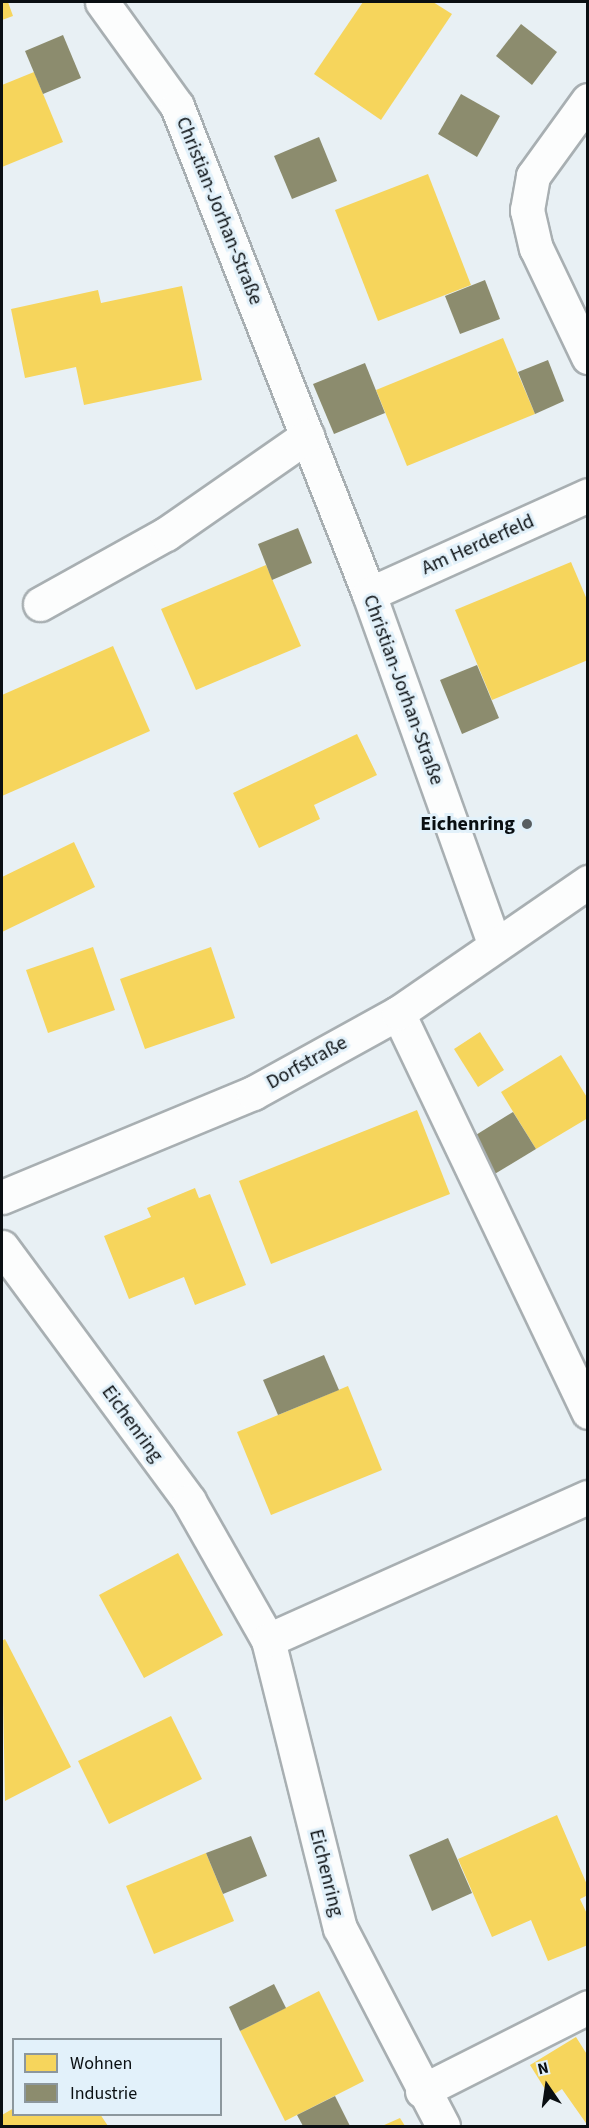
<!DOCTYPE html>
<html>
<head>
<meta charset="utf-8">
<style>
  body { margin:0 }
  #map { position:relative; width:589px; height:2128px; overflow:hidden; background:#e8f0f4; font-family:"Source Sans 3",sans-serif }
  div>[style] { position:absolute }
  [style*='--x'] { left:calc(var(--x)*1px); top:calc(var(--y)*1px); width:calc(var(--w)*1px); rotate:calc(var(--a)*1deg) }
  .homes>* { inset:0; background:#f6d55c }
  .industry>* { inset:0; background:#8c8c6e }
  .roads { filter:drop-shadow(2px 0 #a8afb2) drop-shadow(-2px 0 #a8afb2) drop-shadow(0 2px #a8afb2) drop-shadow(0 -2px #a8afb2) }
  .street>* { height:33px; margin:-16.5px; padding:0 16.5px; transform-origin:16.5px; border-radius:16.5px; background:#fcfdfd }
  .secondary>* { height:33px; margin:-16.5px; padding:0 16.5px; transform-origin:16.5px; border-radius:16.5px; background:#fcfdfd }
  .dots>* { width:16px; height:16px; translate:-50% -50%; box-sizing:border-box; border:3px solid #e2f1fa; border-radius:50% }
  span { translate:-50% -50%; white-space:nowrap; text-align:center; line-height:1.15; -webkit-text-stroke:6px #e2f1fa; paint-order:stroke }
  .street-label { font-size:20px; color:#0a0f12 }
  .poi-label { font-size:20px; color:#0a0f12; font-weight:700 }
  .right { translate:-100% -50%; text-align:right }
  .frame { position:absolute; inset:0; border:3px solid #0a0f12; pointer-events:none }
  .legend { position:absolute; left:12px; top:2038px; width:210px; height:78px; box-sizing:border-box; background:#e2f1fa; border:2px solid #8c979d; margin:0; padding:8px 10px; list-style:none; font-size:18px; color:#0a0f12 }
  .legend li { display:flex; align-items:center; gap:12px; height:30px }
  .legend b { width:30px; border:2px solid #8c979d }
  .north { position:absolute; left:517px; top:2056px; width:60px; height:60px; -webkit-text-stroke:4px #e2f1fa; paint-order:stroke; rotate:347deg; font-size:16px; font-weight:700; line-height:24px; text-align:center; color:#0a0f12 }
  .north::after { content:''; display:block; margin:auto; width:21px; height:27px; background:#0a0f12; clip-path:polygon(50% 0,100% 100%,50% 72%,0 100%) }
</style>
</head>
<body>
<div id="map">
  <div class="homes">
    <i style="clip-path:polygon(2px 2px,8px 2px,13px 16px,2px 20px)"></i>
    <i style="clip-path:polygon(363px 2px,433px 2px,452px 14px,381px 120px,314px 74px)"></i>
    <i style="clip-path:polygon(34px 72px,63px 142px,2px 167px,2px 85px)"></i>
    <i style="clip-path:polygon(428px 174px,471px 285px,378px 321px,335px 210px)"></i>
    <i style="clip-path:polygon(182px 286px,202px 380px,84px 405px,76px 367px,25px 378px,11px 309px,98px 290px,101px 303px)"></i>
    <i style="clip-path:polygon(503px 338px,535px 414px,407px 466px,376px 390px)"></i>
    <i style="clip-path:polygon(571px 562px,588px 602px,588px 660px,492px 700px,455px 610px)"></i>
    <i style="clip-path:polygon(266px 565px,301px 646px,196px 690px,161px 609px)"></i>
    <i style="clip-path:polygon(113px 646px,150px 731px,2px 796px,2px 695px)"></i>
    <i style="clip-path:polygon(357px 734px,377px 775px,314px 805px,320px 819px,259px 848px,233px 793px)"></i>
    <i style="clip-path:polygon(74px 842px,95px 887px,2px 932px,2px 877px)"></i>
    <i style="clip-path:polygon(93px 947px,115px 1010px,48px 1033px,26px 970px)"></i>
    <i style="clip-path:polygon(211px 947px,235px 1018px,145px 1049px,120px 979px)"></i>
    <i style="clip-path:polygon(480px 1032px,504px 1070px,478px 1087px,454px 1049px)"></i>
    <i style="clip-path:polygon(561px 1055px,588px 1099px,588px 1118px,536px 1149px,501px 1092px)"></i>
    <i style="clip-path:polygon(417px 1110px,450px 1194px,271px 1264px,239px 1181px)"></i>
    <i style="clip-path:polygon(195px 1188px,199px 1198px,210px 1194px,246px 1285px,195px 1305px,184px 1277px,129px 1299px,104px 1236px,151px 1217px,147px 1208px)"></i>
    <i style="clip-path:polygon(348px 1386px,382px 1470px,271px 1515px,237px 1432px)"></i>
    <i style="clip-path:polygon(178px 1553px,223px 1635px,144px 1678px,99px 1595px)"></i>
    <i style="clip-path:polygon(5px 1639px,71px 1767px,5px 1801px,2px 1641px)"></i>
    <i style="clip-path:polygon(171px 1716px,202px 1779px,109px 1824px,78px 1761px)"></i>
    <i style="clip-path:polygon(557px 1815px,588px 1887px,588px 1895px,580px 1899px,588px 1916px,588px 1945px,548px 1961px,531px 1920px,492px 1937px,458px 1859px)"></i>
    <i style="clip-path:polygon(206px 1853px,234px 1921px,154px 1954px,126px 1886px)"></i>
    <i style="clip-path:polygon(319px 1991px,364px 2081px,285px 2121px,240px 2031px)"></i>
    <i style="clip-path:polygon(576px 2037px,588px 2056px,588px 2126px,562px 2089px,550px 2097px,530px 2065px)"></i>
    <i style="clip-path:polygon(14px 2108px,14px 2114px,100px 2114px,108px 2126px,2px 2126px,2px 2115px)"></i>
    <i style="clip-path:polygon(400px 2118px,405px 2126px,382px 2126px)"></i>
  </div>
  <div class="industry">
    <i style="clip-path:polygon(521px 24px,557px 52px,532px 85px,496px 56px)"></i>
    <i style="clip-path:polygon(63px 35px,81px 78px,43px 94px,25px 51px)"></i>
    <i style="clip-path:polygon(461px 94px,500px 116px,477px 157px,438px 134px)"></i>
    <i style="clip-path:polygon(319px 137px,337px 181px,292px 199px,274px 156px)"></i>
    <i style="clip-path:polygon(485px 280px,500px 319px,460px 334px,445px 296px)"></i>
    <i style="clip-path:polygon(548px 360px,564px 401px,535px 414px,518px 372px)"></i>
    <i style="clip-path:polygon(365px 363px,385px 413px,334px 434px,313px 384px)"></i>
    <i style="clip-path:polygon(298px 528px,312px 563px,272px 580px,258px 544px)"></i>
    <i style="clip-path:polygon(477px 665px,499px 718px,462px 734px,440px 680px)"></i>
    <i style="clip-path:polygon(513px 1112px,536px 1149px,493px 1175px,471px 1138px)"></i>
    <i style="clip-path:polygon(324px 1355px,339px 1390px,278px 1415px,263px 1380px)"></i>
    <i style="clip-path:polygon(251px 1836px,267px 1876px,223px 1894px,206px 1853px)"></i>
    <i style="clip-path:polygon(448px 1838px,472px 1893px,432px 1911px,409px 1855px)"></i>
    <i style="clip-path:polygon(274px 1984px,286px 2008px,240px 2031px,229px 2007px)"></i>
    <i style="clip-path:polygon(335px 2096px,350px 2126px,303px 2126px,297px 2115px)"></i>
  </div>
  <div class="roads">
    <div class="street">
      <i style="--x:102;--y:2;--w:128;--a:54.2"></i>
      <i style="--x:177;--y:106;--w:524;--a:68.52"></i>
      <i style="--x:369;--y:594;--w:373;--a:70.3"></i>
      <i style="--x:588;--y:100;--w:94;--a:125.9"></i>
      <i style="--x:533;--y:176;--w:35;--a:100"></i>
      <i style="--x:527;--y:210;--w:39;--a:77"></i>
      <i style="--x:536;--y:248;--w:121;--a:64.5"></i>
      <i style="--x:369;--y:594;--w:240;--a:-24.3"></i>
      <i style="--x:40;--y:604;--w:144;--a:-29.1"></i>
      <i style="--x:166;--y:534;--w:172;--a:-34.8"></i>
      <i style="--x:398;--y:1013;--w:442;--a:64.5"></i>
      <i style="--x:2;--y:1247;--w:315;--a:53.6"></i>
      <i style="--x:189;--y:1501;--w:160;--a:60.4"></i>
      <i style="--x:268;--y:1640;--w:297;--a:76"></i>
      <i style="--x:340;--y:1928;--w:223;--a:62.5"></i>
      <i style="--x:268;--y:1640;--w:350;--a:-24.1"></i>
      <i style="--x:422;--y:2091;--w:186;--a:-26.8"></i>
    </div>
    <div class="secondary">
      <i style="--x:2;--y:1197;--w:272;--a:-22.5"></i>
      <i style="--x:253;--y:1093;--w:166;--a:-28.9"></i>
      <i style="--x:398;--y:1013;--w:231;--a:-34.6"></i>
    </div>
  </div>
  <div class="dots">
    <i style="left:527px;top:824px;background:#585e61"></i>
  </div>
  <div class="street-label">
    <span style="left:219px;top:211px;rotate:68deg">Christian-Jorhan-Straße</span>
    <span style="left:478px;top:545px;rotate:-24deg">Am Herderfeld</span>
    <span style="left:403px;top:690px;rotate:70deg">Christian-Jorhan-Straße</span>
    <span style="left:307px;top:1063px;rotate:-29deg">Dorfstraße</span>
    <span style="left:132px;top:1424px;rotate:54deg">Eichenring</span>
    <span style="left:326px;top:1873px;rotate:76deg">Eichenring</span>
  </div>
  <div class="poi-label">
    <span class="right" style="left:515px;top:824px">Eichenring</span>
  </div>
  <div class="frame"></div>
  <ul class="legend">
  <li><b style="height:16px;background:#f6d55c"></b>Wohnen</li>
  <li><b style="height:16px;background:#8c8c6e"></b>Industrie</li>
  </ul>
  <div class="north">N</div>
</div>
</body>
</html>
